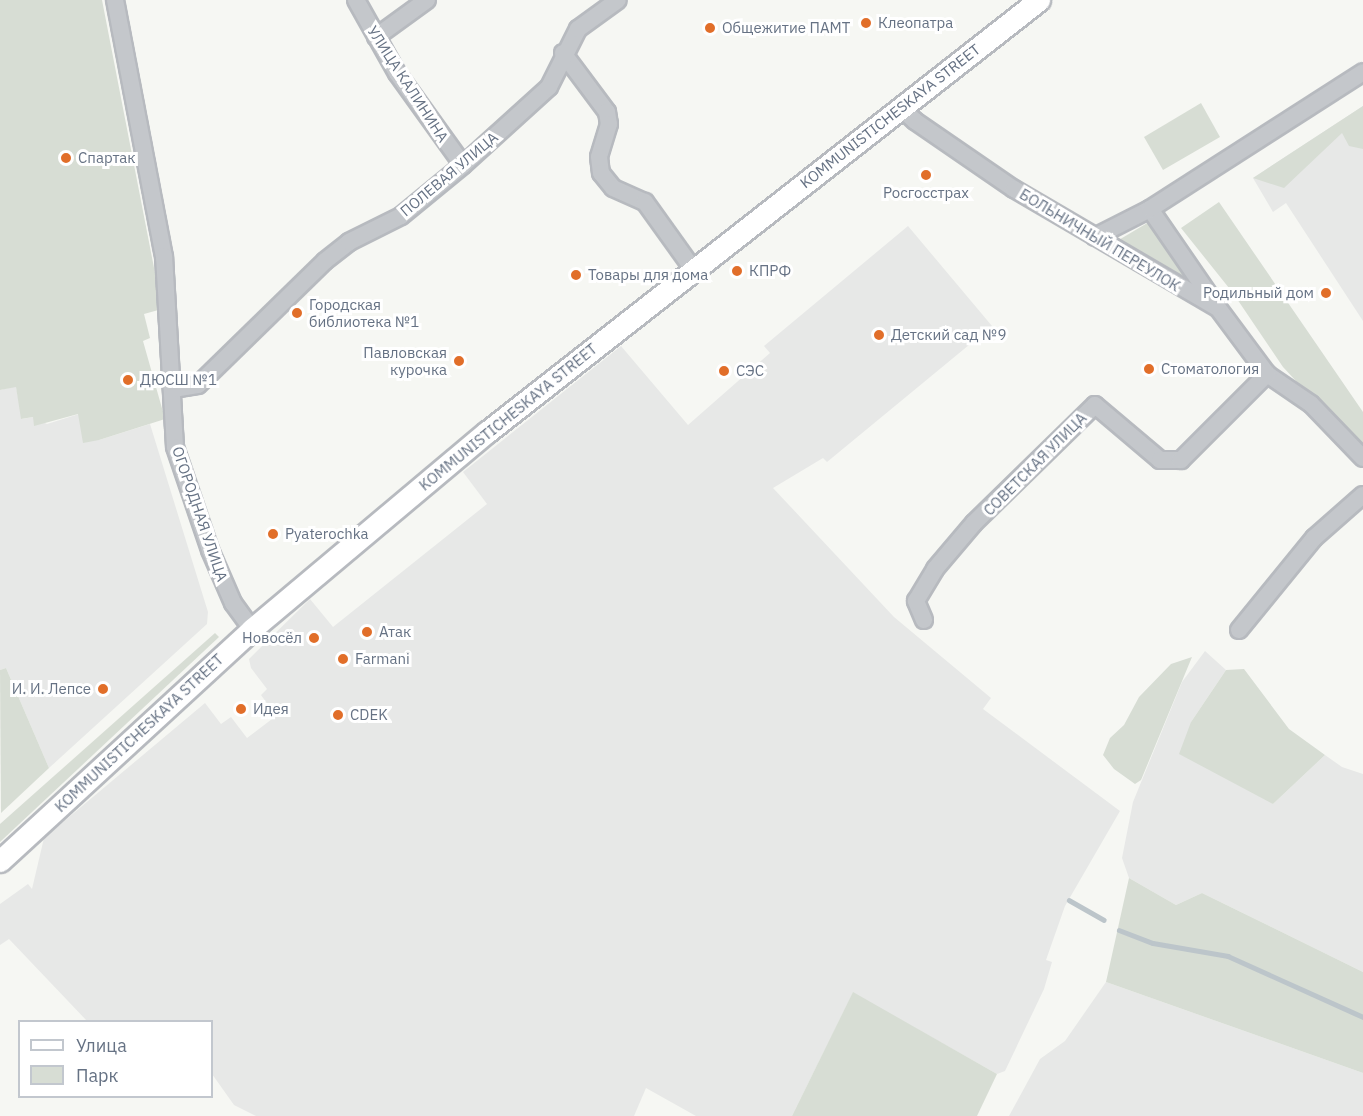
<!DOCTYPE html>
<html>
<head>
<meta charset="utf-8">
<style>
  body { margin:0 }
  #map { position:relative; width:1363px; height:1116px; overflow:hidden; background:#f6f7f3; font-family:"IBM Plex Sans",sans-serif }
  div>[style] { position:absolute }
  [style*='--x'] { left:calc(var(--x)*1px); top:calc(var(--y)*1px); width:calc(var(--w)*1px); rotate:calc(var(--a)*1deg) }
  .built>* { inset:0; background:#e7e8e7 }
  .green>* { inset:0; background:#d7ddd4 }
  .stream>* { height:4.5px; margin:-2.25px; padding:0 2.25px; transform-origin:2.25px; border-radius:2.25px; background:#bcc5ca }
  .roads { filter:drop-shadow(2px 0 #b7babf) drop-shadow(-2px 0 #b7babf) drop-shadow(0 2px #b7babf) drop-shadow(0 -2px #b7babf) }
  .minor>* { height:16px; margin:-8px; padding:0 8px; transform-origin:8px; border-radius:8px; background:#c4c7cb }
  .major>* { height:21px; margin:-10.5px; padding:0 10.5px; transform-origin:10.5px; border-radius:10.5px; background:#fff }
  .dots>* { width:16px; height:16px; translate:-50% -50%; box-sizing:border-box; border:3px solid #fff; border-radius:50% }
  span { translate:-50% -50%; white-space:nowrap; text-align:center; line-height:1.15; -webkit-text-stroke:6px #fff; paint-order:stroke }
  .poi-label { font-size:15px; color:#667284 }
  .left { translate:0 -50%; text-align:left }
  .right { translate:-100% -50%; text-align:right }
  .street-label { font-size:15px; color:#667284 }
  .legend { position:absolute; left:18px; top:1020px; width:195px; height:78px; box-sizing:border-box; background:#fff; border:2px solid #c2c7ce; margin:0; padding:8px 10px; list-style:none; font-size:18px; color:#667284 }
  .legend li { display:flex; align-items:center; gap:12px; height:30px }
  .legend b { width:30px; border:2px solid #c2c7ce }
</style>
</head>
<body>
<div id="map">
  <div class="built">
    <i style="clip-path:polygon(1363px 106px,1363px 321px,1286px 203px,1273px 212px,1253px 178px)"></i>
    <i style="clip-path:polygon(908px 226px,992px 326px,827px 462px,823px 458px,773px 488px,894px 617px,991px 698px,983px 709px,1120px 811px,1065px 906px,1046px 960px,1052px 962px,1044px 989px,1005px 1071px,997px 1074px,853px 993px,792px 1116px,696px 1116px,646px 1088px,634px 1116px,256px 1116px,234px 1105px,212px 1074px,212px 1022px,87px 1021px,9px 939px,0 945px,0 904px,28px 884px,32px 889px,44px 838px,205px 703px,221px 724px,231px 717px,247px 738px,276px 716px,261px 695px,267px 689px,251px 668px,249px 659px,310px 599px,333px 627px,487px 504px,463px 472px,621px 346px,688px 425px,770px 353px,764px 346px)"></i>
    <i style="clip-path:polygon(16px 386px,22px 419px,33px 417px,47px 424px,79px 414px,99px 440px,150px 424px,208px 612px,207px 624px,49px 768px,6px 668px,0 670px,0 390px)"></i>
    <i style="clip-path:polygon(1205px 651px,1226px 670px,1191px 722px,1273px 804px,1325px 755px,1342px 767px,1363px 774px,1363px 972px,1202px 893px,1176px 905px,1129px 878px,1122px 858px,1133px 802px,1182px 682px)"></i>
    <i style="clip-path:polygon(1106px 982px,1363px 1073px,1363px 1116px,1009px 1116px,1040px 1059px,1065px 1041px)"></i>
  </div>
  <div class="green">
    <i style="clip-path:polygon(0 0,102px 0,162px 309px,144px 314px,150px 338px,143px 341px,165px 419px,99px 440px,83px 443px,78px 414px,34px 426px,33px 417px,21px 419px,16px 387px,0 390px)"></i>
    <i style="clip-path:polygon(1201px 103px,1220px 137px,1163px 170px,1144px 137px)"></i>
    <i style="clip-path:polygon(1363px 106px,1363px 149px,1349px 146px,1342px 133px,1284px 188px,1253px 178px)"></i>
    <i style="clip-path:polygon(1219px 202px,1363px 412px,1363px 453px,1283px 367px,1233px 293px,1181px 228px)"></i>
    <i style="clip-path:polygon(1149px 222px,1184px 276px,1180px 281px,1117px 241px)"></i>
    <i style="clip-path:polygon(215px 633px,219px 637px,0 842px,0 824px)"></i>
    <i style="clip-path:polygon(1192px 657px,1141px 780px,1135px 784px,1114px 769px,1103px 755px,1110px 738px,1124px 725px,1139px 697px,1171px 664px)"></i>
    <i style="clip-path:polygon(6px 668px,49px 768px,1px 813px,0 670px)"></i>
    <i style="clip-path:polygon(1244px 669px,1289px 729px,1325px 755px,1273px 804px,1179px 754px,1191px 722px,1226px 670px)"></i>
    <i style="clip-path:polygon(1129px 878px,1176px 905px,1202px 893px,1363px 972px,1363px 1073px,1106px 982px)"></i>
    <i style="clip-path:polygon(853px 992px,997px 1074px,977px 1116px,792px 1116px)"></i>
  </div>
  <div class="stream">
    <i style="--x:1069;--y:900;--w:40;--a:29.7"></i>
    <i style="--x:1119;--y:930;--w:36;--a:21"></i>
    <i style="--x:1153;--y:943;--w:76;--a:9.8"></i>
    <i style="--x:1228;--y:956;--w:148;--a:24.3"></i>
  </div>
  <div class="roads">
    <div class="minor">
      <i style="--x:115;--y:0;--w:261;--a:79.2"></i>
      <i style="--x:164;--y:256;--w:191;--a:86.7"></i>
      <i style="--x:175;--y:447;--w:109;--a:71.2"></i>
      <i style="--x:210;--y:550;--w:58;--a:66.5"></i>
      <i style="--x:233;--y:603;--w:32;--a:54"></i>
      <i style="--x:356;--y:0;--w:84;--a:60.7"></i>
      <i style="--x:397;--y:73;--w:113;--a:54.3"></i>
      <i style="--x:376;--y:37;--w:63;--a:-36"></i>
      <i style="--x:563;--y:53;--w:74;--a:53.3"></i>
      <i style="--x:607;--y:112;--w:12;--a:81"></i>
      <i style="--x:609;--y:124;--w:34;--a:107"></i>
      <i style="--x:599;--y:157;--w:16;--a:83"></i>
      <i style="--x:601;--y:173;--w:19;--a:51"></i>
      <i style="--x:613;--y:188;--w:35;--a:24"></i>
      <i style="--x:645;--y:202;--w:82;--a:54.4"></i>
      <i style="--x:901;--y:108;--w:19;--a:43"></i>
      <i style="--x:915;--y:121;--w:120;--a:34.5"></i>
      <i style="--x:1014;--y:189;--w:236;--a:30.3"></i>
      <i style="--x:1218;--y:308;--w:82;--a:53.4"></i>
      <i style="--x:1267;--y:374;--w:53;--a:34.3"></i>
      <i style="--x:1311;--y:404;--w:75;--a:46.1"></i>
      <i style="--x:1150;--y:209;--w:116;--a:55.5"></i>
      <i style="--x:1095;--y:237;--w:62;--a:-27"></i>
      <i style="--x:1150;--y:209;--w:253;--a:-32.7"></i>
      <i style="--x:173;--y:389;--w:25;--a:-9"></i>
      <i style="--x:198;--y:385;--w:177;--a:-44.3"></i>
      <i style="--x:325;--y:261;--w:31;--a:-38"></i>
      <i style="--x:349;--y:242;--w:58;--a:-26.6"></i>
      <i style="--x:401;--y:216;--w:80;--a:-39.4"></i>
      <i style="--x:463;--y:165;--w:116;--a:-42.2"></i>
      <i style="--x:549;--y:87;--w:65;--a:-63.4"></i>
      <i style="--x:578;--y:29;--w:49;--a:-35.9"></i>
      <i style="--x:924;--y:620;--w:21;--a:-113"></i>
      <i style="--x:916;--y:601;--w:37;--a:-59"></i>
      <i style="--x:935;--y:569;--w:60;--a:-49.7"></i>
      <i style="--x:974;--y:523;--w:169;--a:-44.3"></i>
      <i style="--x:1095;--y:405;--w:85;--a:40.2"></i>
      <i style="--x:1160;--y:460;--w:21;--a:0"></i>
      <i style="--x:1181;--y:460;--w:122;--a:-45"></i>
      <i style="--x:1239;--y:630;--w:119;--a:-50.8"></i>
      <i style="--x:1314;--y:538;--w:65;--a:-41.3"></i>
    </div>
    <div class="major">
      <i style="--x:0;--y:861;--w:343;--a:-42.6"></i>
      <i style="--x:252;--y:629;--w:307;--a:-40"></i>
      <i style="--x:487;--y:432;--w:701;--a:-38.05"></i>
    </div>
  </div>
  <div class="dots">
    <i style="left:866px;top:23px;background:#e16e29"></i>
    <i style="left:710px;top:28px;background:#e16e29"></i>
    <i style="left:66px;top:158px;background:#e16e29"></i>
    <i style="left:926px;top:175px;background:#e16e29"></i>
    <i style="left:737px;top:271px;background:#e16e29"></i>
    <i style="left:576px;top:275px;background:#e16e29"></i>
    <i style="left:1326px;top:293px;background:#e16e29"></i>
    <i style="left:297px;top:313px;background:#e16e29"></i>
    <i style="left:879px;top:335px;background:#e16e29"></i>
    <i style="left:459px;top:361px;background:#e16e29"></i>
    <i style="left:1149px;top:369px;background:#e16e29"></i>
    <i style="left:724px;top:371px;background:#e16e29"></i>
    <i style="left:128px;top:380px;background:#e16e29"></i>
    <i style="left:273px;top:534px;background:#e16e29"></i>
    <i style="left:367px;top:632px;background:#e16e29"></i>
    <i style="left:314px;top:638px;background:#e16e29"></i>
    <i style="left:343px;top:659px;background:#e16e29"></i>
    <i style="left:103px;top:689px;background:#e16e29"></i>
    <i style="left:241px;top:709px;background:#e16e29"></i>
    <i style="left:338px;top:715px;background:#e16e29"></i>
  </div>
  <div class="poi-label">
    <span class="left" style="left:878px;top:23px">Клеопатра</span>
    <span class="left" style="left:722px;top:28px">Общежитие ПАМТ</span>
    <span class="left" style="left:78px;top:158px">Спартак</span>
    <span style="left:926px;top:193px">Росгосстрах</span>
    <span class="left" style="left:749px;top:271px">КПРФ</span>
    <span class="left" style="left:588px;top:275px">Товары для дома</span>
    <span class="right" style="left:1314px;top:293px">Родильный дом</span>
    <span class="left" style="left:309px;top:313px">Городская<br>библиотека №1</span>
    <span class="left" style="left:891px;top:335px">Детский сад №9</span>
    <span class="right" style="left:447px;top:361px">Павловская<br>курочка</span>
    <span class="left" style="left:1161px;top:369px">Cтоматология</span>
    <span class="left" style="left:736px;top:371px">СЭС</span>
    <span class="left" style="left:140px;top:380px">ДЮСШ №1</span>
    <span class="left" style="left:285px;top:534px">Pyaterochka</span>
    <span class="left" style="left:379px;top:632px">Атак</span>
    <span class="right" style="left:302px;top:638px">Новосёл</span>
    <span class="left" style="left:355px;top:659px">Farmani</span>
    <span class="right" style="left:91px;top:689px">И. И. Лепсе</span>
    <span class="left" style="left:253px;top:709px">Идея</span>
    <span class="left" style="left:350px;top:715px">CDEK</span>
  </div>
  <div class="street-label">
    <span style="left:408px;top:84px;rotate:57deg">УЛИЦА КАЛИНИНА</span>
    <span style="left:890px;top:116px;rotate:-38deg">KOMMUNISTICHESKAYA STREET</span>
    <span style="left:449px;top:174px;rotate:-40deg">ПОЛЕВАЯ УЛИЦА</span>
    <span style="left:1100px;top:240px;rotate:31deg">БОЛЬНИЧНЫЙ ПЕРЕУЛОК</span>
    <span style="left:508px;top:417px;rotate:-39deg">KOMMUNISTICHESKAYA STREET</span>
    <span style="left:1035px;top:464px;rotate:-45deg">СОВЕТСКАЯ УЛИЦА</span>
    <span style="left:200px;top:514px;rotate:71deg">ОГОРОДНАЯ УЛИЦА</span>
    <span style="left:139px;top:733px;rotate:-43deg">KOMMUNISTICHESKAYA STREET</span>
  </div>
  <ul class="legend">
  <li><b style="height:8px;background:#fff"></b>Улица</li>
  <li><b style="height:16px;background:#d7ddd4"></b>Парк</li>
  </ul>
</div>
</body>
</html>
